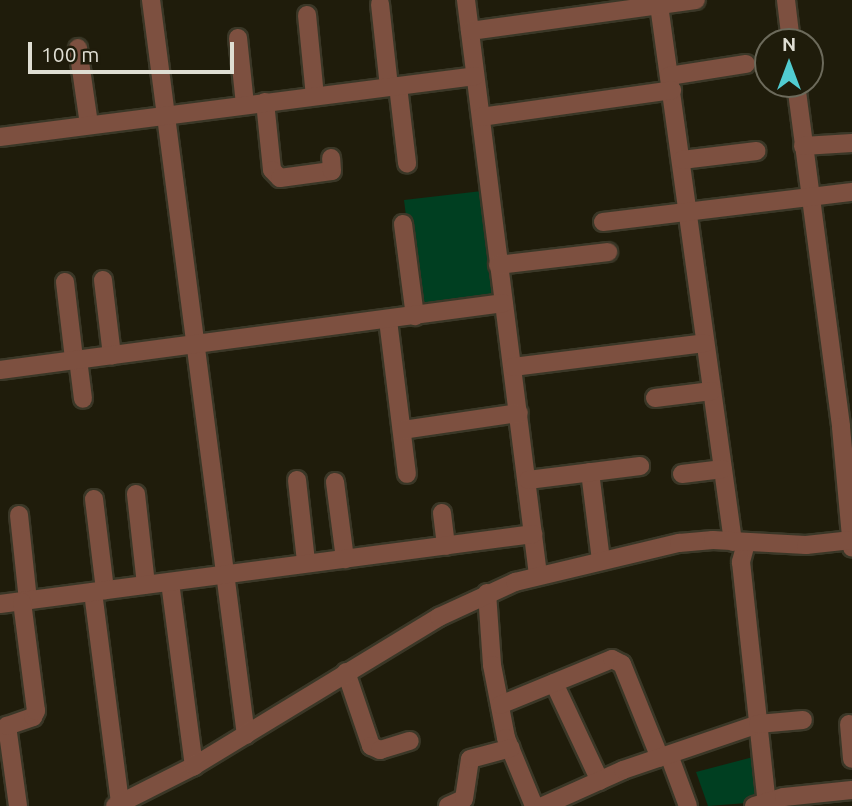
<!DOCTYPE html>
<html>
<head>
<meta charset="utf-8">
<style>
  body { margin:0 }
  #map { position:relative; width:852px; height:806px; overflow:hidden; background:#1f1c0b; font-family:Ubuntu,sans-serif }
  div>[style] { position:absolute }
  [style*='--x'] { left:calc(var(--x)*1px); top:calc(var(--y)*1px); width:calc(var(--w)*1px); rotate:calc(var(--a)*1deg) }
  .green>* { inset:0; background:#003f21 }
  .roads { filter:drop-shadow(2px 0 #3a3727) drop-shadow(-2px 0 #3a3727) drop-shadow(0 2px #3a3727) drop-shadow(0 -2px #3a3727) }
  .minor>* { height:18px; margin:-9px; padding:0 9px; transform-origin:9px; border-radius:9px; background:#7d5040 }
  span { translate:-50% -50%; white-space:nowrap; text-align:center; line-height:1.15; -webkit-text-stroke:7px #1f1c0b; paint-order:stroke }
  .north { position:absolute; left:754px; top:28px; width:70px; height:70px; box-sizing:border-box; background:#1f1c0b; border:2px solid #6c6a5b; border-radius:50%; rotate:0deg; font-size:19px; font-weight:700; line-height:28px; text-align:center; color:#dfded3 }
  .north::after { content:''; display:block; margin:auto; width:24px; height:32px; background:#51ccd1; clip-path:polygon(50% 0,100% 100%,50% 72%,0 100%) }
  .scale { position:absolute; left:28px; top:42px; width:206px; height:32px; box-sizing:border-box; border:4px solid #dfded3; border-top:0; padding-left:9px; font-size:21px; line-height:24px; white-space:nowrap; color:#dfded3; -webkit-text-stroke:5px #1f1c0b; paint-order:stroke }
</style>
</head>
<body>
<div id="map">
  <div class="green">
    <i style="clip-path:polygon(482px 191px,495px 296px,418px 311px,404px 200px)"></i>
    <i style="clip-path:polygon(757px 756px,760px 802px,708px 806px,696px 772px)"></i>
  </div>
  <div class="roads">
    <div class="minor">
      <i style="--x:151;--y:0;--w:741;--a:82.64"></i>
      <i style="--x:466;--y:0;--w:579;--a:82.86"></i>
      <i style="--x:786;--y:0;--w:42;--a:83.2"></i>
      <i style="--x:380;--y:4;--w:83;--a:83.8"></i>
      <i style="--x:659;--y:5;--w:542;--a:82.15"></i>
      <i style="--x:307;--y:15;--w:81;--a:84.4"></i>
      <i style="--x:470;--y:31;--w:228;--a:-7.8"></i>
      <i style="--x:238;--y:38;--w:67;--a:84"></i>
      <i style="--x:78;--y:48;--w:77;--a:81.8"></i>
      <i style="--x:669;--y:76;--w:78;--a:-8.9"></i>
      <i style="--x:796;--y:84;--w:346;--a:82.5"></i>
      <i style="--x:841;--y:427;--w:121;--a:84.8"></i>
      <i style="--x:398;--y:86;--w:78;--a:83.3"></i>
      <i style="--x:265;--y:102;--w:68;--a:84.1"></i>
      <i style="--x:272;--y:170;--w:11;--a:45"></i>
      <i style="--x:280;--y:178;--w:52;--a:-7.7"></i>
      <i style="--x:332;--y:171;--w:13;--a:-94"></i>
      <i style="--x:481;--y:117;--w:193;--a:-8"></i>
      <i style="--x:0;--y:137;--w:479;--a:-7.3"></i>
      <i style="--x:803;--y:146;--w:49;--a:-3.5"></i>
      <i style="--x:682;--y:160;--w:75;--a:-6.9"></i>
      <i style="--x:603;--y:222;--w:251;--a:-6.9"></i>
      <i style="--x:403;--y:224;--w:93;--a:82.6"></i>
      <i style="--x:498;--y:265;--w:111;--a:-6.7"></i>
      <i style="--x:103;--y:280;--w:76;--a:83.2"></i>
      <i style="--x:65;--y:282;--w:78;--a:83.3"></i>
      <i style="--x:388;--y:320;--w:155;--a:83"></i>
      <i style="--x:78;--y:359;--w:40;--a:82.9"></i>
      <i style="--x:513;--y:367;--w:193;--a:-7.1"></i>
      <i style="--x:0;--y:370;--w:508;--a:-7.57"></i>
      <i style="--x:655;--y:398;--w:57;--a:-7"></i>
      <i style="--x:402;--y:430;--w:118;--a:-8.3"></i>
      <i style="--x:590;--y:472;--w:89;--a:82.9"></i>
      <i style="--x:682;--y:474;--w:41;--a:-7"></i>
      <i style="--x:297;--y:480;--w:82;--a:83.7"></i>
      <i style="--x:528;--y:480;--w:113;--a:-7.1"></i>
      <i style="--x:335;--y:482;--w:78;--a:82.6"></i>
      <i style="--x:136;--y:494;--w:91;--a:83.7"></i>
      <i style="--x:94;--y:499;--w:92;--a:83.1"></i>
      <i style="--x:442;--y:513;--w:33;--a:83"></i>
      <i style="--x:19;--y:515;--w:86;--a:84"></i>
      <i style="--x:746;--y:543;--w:20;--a:105"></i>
      <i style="--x:741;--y:562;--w:245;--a:83.9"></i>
      <i style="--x:170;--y:582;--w:186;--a:82.6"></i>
      <i style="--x:93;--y:592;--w:214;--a:82.7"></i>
      <i style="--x:487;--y:593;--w:72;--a:86"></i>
      <i style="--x:492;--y:665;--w:74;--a:79.1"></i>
      <i style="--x:506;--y:738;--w:74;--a:67.6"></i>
      <i style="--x:0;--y:604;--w:538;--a:-7.48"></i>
      <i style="--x:346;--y:672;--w:78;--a:71.3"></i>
      <i style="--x:371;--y:746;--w:10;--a:24"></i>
      <i style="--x:380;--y:750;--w:31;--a:-17"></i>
      <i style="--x:554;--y:683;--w:108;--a:64.9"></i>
      <i style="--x:500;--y:705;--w:121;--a:-22.3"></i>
      <i style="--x:612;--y:659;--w:11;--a:27"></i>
      <i style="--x:622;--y:664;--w:101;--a:68"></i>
      <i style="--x:849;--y:724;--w:35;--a:85"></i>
      <i style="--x:669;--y:755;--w:54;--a:69.6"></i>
      <i style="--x:18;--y:806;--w:81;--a:-97.8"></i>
      <i style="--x:7;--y:726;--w:28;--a:-19"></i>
      <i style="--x:33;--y:717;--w:7;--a:-63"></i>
      <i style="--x:36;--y:711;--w:110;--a:-97.3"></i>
      <i style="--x:115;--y:806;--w:89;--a:-26.9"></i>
      <i style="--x:194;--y:766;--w:287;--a:-31.3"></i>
      <i style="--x:439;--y:617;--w:84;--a:-24.7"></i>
      <i style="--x:515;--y:582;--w:169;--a:-13.4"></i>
      <i style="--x:679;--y:543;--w:34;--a:-5"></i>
      <i style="--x:713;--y:540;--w:93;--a:3.1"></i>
      <i style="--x:806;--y:545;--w:46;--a:-6.2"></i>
      <i style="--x:448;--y:806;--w:17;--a:-24"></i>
      <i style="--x:464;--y:799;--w:40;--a:-81.5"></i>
      <i style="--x:470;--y:759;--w:42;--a:-15"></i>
      <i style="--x:543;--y:806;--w:88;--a:-24.2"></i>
      <i style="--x:623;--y:770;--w:143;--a:-18.8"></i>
      <i style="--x:758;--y:724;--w:45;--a:-5.1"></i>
      <i style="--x:754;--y:806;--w:31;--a:-17"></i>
      <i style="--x:784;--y:797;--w:68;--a:-5.9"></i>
    </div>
  </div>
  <div class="north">N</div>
  <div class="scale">100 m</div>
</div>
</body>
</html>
